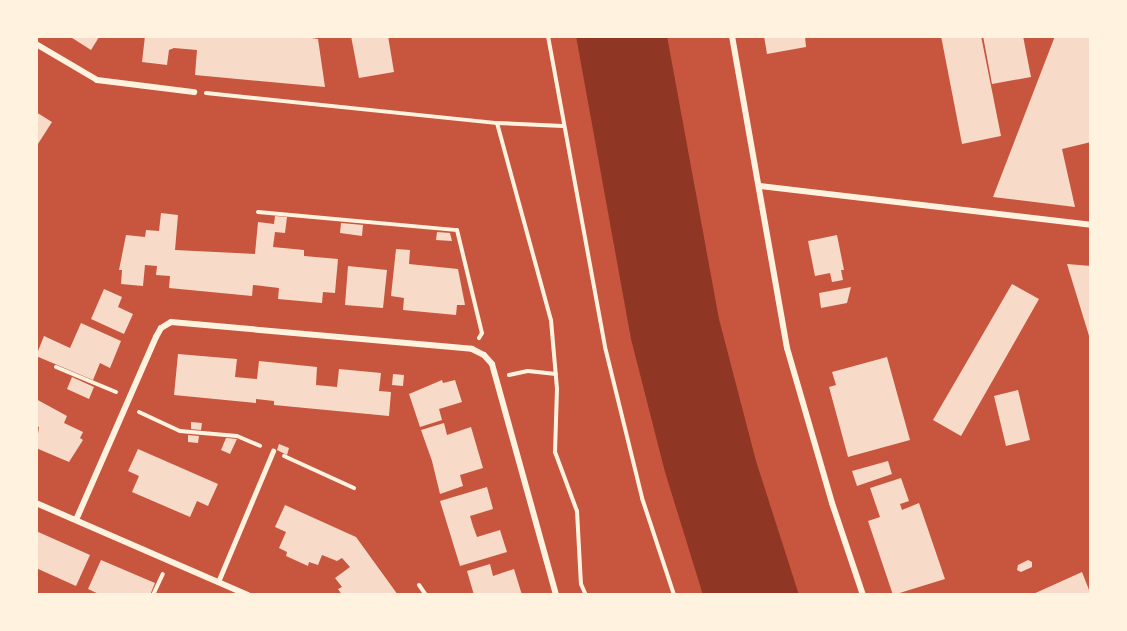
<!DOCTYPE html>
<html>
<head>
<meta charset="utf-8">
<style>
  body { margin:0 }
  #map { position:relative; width:1127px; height:631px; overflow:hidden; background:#c8553d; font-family:Raleway,sans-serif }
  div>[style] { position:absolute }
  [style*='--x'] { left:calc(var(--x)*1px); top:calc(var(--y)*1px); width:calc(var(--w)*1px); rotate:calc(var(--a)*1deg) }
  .water>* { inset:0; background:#8f3625 }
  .building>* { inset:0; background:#f7dbc8 }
  .path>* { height:4px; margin:-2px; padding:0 2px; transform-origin:2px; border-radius:2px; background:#fff3e0 }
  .service>* { height:4.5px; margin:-2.25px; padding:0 2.25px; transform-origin:2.25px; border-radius:2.25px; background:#fff3e0 }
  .minor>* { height:6px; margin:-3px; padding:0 3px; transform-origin:3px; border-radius:3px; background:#fff3e0 }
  span { translate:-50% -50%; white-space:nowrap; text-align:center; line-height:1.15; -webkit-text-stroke:6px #fff3e0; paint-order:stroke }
  .frame { position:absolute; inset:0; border:38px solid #fff3e0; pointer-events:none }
</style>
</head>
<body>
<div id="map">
  <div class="water">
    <i style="clip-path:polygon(576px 36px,667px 36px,719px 319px,756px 461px,799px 595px,703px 595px,665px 472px,631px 339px)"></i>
  </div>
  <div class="building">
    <i style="clip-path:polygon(69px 36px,97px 36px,99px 37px,91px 50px)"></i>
    <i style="clip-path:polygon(145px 36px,299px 36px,318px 39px,325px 87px,195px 75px,197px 50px,174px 48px,169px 50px,167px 65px,142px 62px)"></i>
    <i style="clip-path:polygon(351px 36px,388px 36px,394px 72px,359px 78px)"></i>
    <i style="clip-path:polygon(764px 36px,805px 36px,806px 47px,767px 54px)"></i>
    <i style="clip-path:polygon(941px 36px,981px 36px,1001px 136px,962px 144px)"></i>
    <i style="clip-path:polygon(983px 36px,1023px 36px,1031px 77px,992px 84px)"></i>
    <i style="clip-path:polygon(1055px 36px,1091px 36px,1091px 142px,1062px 149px,1075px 207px,993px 197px)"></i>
    <i style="clip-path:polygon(36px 112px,52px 122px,36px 147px)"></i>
    <i style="clip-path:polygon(161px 213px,178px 215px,175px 250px,236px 253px,255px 254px,258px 222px,274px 224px,275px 216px,287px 217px,285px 233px,275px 232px,273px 247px,304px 250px,304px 256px,338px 259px,335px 293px,323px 292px,322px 303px,278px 299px,279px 288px,253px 285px,252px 296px,169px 288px,170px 276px,156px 275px,157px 266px,145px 265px,143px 286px,121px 284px,122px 270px,119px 270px,126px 235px,145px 237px,146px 230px,159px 231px)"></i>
    <i style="clip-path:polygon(341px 223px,363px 225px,362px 236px,340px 233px)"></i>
    <i style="clip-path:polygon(437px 232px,450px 233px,452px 241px,436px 240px)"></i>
    <i style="clip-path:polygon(837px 235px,844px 270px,841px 270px,843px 280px,832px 282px,830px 273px,815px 276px,808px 241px)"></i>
    <i style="clip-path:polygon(396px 249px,410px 250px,409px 264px,458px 269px,465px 305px,457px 305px,456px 315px,403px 310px,404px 298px,391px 296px)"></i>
    <i style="clip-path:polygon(1067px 264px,1091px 266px,1091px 338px,1090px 339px)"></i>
    <i style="clip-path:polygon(348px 266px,387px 270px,383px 308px,345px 305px)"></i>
    <i style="clip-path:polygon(1012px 284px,1039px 299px,961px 436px,933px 420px)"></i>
    <i style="clip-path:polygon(851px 287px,847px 303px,821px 308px,819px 293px)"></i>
    <i style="clip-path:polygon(104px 289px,122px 297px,118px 307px,133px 314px,124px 334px,91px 319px)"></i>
    <i style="clip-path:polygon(81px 323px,121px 341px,110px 368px,100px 363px,93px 380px,36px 356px,44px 336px,70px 348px)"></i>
    <i style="clip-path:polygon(178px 354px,237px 359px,235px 377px,257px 379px,259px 361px,317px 367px,316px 385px,337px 387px,339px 369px,381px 373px,379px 391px,391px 392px,389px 416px,274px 405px,274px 401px,256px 399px,256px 403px,174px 395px)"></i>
    <i style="clip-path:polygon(887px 357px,910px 440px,848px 457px,829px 387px,836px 385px,832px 372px)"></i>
    <i style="clip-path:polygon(393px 374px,404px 375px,403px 386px,392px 385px)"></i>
    <i style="clip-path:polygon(72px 377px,94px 387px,89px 399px,67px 389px)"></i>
    <i style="clip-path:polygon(442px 380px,443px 383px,455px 380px,462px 402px,439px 409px,442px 420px,420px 427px,409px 394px)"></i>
    <i style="clip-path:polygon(1018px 390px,1030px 440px,1006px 446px,994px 396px)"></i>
    <i style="clip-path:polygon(36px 399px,67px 416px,64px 423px,83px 432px,80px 438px,83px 440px,69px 462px,36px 448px,39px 427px,36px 426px)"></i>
    <i style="clip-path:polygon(191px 422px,202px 423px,201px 430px,191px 429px)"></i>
    <i style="clip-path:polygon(444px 423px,447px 435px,471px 427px,483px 468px,460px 475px,463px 486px,440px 494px,432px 461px,421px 430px)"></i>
    <i style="clip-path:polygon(188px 435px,199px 436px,198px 443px,188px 442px)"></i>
    <i style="clip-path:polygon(226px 438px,237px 439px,230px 454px,221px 450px)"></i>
    <i style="clip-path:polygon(279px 444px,289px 448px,287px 455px,277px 450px)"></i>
    <i style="clip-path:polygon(138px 449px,218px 484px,208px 506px,197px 501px,190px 517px,132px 492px,139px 476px,128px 471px)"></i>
    <i style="clip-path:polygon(888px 461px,892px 474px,857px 486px,852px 471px)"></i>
    <i style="clip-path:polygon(901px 478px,909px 501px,900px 504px,902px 510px,919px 503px,945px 579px,893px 595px,868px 521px,880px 517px,870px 488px)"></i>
    <i style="clip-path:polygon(487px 487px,493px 509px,470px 516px,473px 526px,477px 537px,500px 530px,507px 552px,460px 566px,440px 501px)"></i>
    <i style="clip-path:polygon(285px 505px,356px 537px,398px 595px,342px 595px,338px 589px,342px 587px,335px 578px,350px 567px,342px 558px,337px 561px,322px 555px,318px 565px,309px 562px,308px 566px,286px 556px,287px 552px,279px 548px,286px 532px,275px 527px)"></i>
    <i style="clip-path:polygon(36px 531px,90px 555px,76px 586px,36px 568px)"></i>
    <i style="clip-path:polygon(101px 560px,155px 583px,150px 595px,101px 595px,88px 589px)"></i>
    <i style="clip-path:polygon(1028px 560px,1032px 562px,1032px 567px,1021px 572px,1017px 570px,1018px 565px)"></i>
    <i style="clip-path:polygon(490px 564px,493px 576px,514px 569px,522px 595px,474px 595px,467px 571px)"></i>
    <i style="clip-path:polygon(1082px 572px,1091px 595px,1031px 595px)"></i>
  </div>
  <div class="path">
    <i style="--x:548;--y:36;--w:320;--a:79.6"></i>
    <i style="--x:606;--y:351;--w:151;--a:76.2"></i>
    <i style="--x:642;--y:498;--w:102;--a:71.7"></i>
    <i style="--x:206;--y:93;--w:293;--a:5.9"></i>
    <i style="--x:497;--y:123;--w:66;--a:2.6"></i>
    <i style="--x:497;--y:123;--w:204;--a:74.7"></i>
    <i style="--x:551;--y:320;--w:69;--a:85"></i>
    <i style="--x:557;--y:389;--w:63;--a:91.8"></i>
    <i style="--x:555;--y:452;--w:63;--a:69.6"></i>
    <i style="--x:577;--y:511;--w:73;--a:86.9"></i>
    <i style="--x:581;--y:584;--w:12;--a:66"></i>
    <i style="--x:258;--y:212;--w:200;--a:5.2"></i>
    <i style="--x:457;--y:230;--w:106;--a:76.4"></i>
    <i style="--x:482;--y:333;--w:6;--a:121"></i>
    <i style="--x:56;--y:367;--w:65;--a:22.6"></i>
    <i style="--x:509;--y:375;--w:19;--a:-12"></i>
    <i style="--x:528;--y:371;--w:28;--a:6"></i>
    <i style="--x:139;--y:412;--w:45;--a:24.9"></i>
    <i style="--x:180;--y:431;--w:57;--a:5"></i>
    <i style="--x:237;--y:436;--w:25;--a:23"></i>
    <i style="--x:284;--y:456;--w:77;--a:24.6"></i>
    <i style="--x:419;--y:585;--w:12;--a:55"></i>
    <i style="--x:153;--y:595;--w:23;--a:-65"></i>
  </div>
  <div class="service">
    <i style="--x:218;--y:582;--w:142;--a:-67.2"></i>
  </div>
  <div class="minor">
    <i style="--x:732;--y:36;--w:317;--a:80"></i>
    <i style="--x:787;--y:348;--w:161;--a:73.8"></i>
    <i style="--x:832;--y:503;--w:97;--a:71.4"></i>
    <i style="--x:36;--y:44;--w:71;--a:30.5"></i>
    <i style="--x:97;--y:80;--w:98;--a:7.1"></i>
    <i style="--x:760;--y:186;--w:333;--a:6.7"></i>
    <i style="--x:36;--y:503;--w:231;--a:23.5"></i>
    <i style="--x:76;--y:520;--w:200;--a:-66.4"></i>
    <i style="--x:156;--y:337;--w:10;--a:-61"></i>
    <i style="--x:161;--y:328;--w:12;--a:-31"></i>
    <i style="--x:171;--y:322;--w:302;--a:5.1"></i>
    <i style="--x:472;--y:349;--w:13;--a:27"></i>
    <i style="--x:484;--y:355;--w:12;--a:48"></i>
    <i style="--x:492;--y:364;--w:240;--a:74.5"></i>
  </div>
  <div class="frame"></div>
</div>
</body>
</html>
